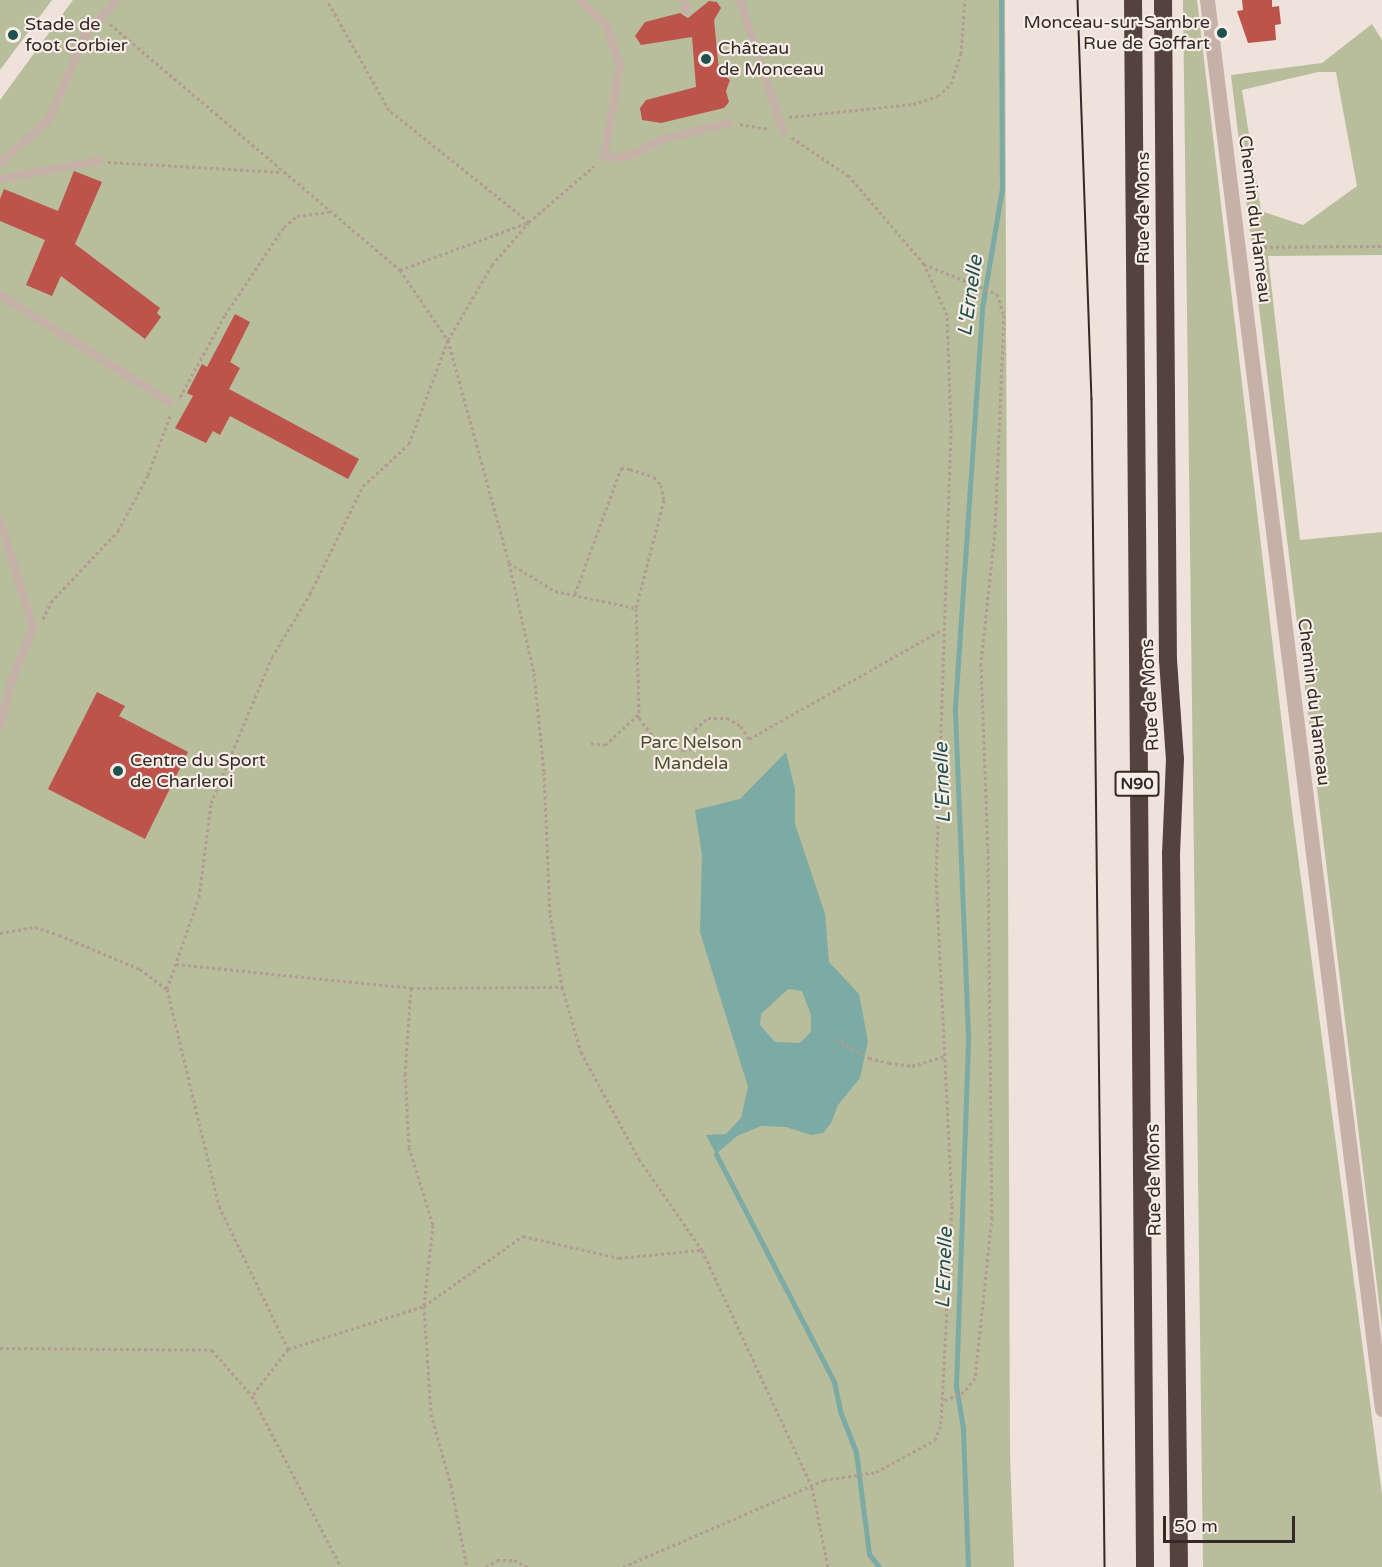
<!DOCTYPE html>
<html>
<head>
<meta charset="utf-8">
<style>
  body { margin:0 }
  #map { position:relative; width:1382px; height:1567px; overflow:hidden; background:#efe2db; font-family:"Varela Round",sans-serif }
  div>[style] { position:absolute }
  [style*='--x'] { left:calc(var(--x)*1px); top:calc(var(--y)*1px); width:calc(var(--w)*1px); rotate:calc(var(--a)*1deg) }
  .green>* { inset:0; background:#b8bd9c }
  .water>* { inset:0; background:#7caaa4 }
  .stream>* { height:5px; margin:-2.5px; padding:0 2.5px; transform-origin:2.5px; border-radius:2.5px; background:#7caaa4 }
  .building>* { inset:0; background:#bc544c }
  .path>* { height:3px; margin-top:-1.5px; transform-origin:0; background:repeating-linear-gradient(90deg,#b29b92 0 3px,transparent 0 6px) }
  .lane>* { height:8px; margin:-4px; padding:0 4px; transform-origin:4px; border-radius:4px; background:#c6b1a8 }
  .street>* { height:15px; margin:-7.5px; padding:0 7.5px; transform-origin:7.5px; border-radius:7.5px; background:#c6b1a8 }
  .highway>* { height:18px; margin:-9px; padding:0 9px; transform-origin:9px; border-radius:9px; background:#54423f }
  .tram>* { height:1.5px; margin:-0.75px; padding:0 0.75px; transform-origin:0.75px; border-radius:0.75px; background:#342927 }
  .dots>* { width:16px; height:16px; translate:-50% -50%; box-sizing:border-box; border:3px solid #f8ede7; border-radius:50% }
  span { translate:-50% -50%; white-space:nowrap; text-align:center; line-height:1.15; -webkit-text-stroke:4.5px #f8ede7; paint-order:stroke }
  .shield-label span { padding:2px 4px; background:#f8ede7; border:2px solid; border-radius:4px; -webkit-text-stroke-width:0 }
  .shield-label { font-size:16px; color:#342927; font-weight:700 }
  .poi-label { font-size:18px; color:#342927 }
  .right { translate:-100% -50%; text-align:right }
  .left { translate:0 -50%; text-align:left }
  .street-label { font-size:18px; color:#342927 }
  .park-label { font-size:18px; color:#49502d }
  .water-label { font-size:20px; color:#20524d; font-style:italic }
  .scale { position:absolute; left:1163px; top:1516px; width:132px; height:27px; box-sizing:border-box; border:3px solid #342927; border-top:0; padding-left:8px; font-size:18px; line-height:21px; white-space:nowrap; color:#342927; -webkit-text-stroke:4px #f8ede7; paint-order:stroke }
</style>
</head>
<body>
<div id="map">
  <div class="green">
    <i style="clip-path:polygon(0 0,52px 0,0 70px)"></i>
    <i style="clip-path:polygon(73px 0,1005px 0,1010px 1454px,1014px 1567px,0 1567px,0 100px)"></i>
    <i style="clip-path:polygon(1183px 0,1197px 0,1293px 818px,1382px 1494px,1382px 1567px,1203px 1567px)"></i>
    <i style="clip-path:polygon(evenodd,1372px 24px,1382px 40px,1382px 255px,1268px 256px,1300px 540px,1382px 532px,1382px 1327px,1231px 75px,1322px 63px,1372px 24px,1318px 72px,1336px 72px,1357px 186px,1303px 225px,1261px 211px,1242px 90px,1318px 72px)"></i>
  </div>
  <div class="water">
    <i style="clip-path:polygon(evenodd,786px 752px,795px 789px,795px 824px,825px 914px,829px 962px,859px 994px,868px 1041px,860px 1078px,838px 1105px,831px 1123px,823px 1133px,811px 1135px,786px 1127px,761px 1126px,737px 1136px,716px 1154px,706px 1135px,726px 1134px,741px 1118px,748px 1087px,700px 932px,702px 855px,695px 810px,740px 799px,786px 752px,788px 989px,802px 991px,811px 1015px,811px 1032px,800px 1043px,775px 1042px,760px 1025px,761px 1014px,788px 989px)"></i>
  </div>
  <div class="stream">
    <i style="--x:716;--y:1154;--w:257;--a:62.6"></i>
    <i style="--x:834;--y:1382;--w:30;--a:78"></i>
    <i style="--x:840;--y:1411;--w:44;--a:68.7"></i>
    <i style="--x:856;--y:1452;--w:103;--a:82.7"></i>
    <i style="--x:869;--y:1554;--w:16;--a:52"></i>
    <i style="--x:968;--y:1567;--w:139;--a:-92.1"></i>
    <i style="--x:963;--y:1428;--w:43;--a:-99.5"></i>
    <i style="--x:956;--y:1386;--w:350;--a:-88"></i>
    <i style="--x:968;--y:1036;--w:329;--a:-92.3"></i>
    <i style="--x:955;--y:707;--w:400;--a:-86.1"></i>
    <i style="--x:982;--y:308;--w:121;--a:-80.5"></i>
    <i style="--x:1002;--y:189;--w:189;--a:-90.3"></i>
  </div>
  <div class="building">
    <i style="clip-path:polygon(1242px 0,1272px 0,1272px 7px,1279px 6px,1281px 24px,1275px 25px,1276px 40px,1248px 43px,1237px 11px,1243px 10px)"></i>
    <i style="clip-path:polygon(709px 1px,717px 2px,721px 8px,714px 20px,719px 71px,730px 80px,726px 91px,729px 102px,724px 108px,661px 123px,642px 120px,640px 108px,646px 100px,696px 87px,692px 37px,641px 45px,635px 36px,645px 22px,680px 13px,688px 18px)"></i>
    <i style="clip-path:polygon(74px 171px,102px 182px,75px 244px,160px 308px,157px 313px,161px 317px,145px 339px,61px 276px,52px 296px,26px 285px,45px 240px,0 221px,0 199px,4px 189px,58px 211px)"></i>
    <i style="clip-path:polygon(235px 314px,250px 322px,230px 362px,240px 368px,229px 389px,359px 459px,348px 479px,230px 416px,220px 435px,213px 431px,206px 443px,175px 428px,193px 396px,187px 393px,202px 364px,207px 367px)"></i>
    <i style="clip-path:polygon(97px 692px,125px 706px,119px 716px,188px 752px,145px 839px,48px 789px)"></i>
  </div>
  <div class="path">
    <i style="--x:110;--y:24;--w:380;--a:40.3"></i>
    <i style="--x:400;--y:270;--w:85;--a:55.6"></i>
    <i style="--x:448;--y:340;--w:231;--a:74.7"></i>
    <i style="--x:509;--y:563;--w:113;--a:77.2"></i>
    <i style="--x:534;--y:673;--w:100;--a:84.2"></i>
    <i style="--x:544;--y:772;--w:142;--a:87.6"></i>
    <i style="--x:550;--y:914;--w:74;--a:80.7"></i>
    <i style="--x:562;--y:987;--w:68;--a:73.7"></i>
    <i style="--x:581;--y:1052;--w:122;--a:61.5"></i>
    <i style="--x:639;--y:1159;--w:111;--a:55.3"></i>
    <i style="--x:702;--y:1250;--w:261;--a:65.1"></i>
    <i style="--x:812;--y:1487;--w:82;--a:78.7"></i>
    <i style="--x:789;--y:117;--w:125;--a:-6"></i>
    <i style="--x:913;--y:104;--w:26;--a:-18"></i>
    <i style="--x:938;--y:96;--w:18;--a:-43"></i>
    <i style="--x:951;--y:84;--w:32;--a:-72"></i>
    <i style="--x:961;--y:54;--w:54;--a:-85.8"></i>
    <i style="--x:740;--y:124;--w:29;--a:10"></i>
    <i style="--x:108;--y:162;--w:174;--a:3.3"></i>
    <i style="--x:1252;--y:247;--w:130;--a:-0.4"></i>
    <i style="--x:924;--y:264;--w:79;--a:22.3"></i>
    <i style="--x:997;--y:294;--w:22;--a:72"></i>
    <i style="--x:1004;--y:315;--w:216;--a:92.4"></i>
    <i style="--x:995;--y:531;--w:133;--a:96.1"></i>
    <i style="--x:981;--y:663;--w:187;--a:87.9"></i>
    <i style="--x:988;--y:850;--w:367;--a:89.4"></i>
    <i style="--x:992;--y:1217;--w:162;--a:96"></i>
    <i style="--x:975;--y:1378;--w:18;--a:128"></i>
    <i style="--x:964;--y:1392;--w:23;--a:157"></i>
    <i style="--x:400;--y:270;--w:138;--a:-20.4"></i>
    <i style="--x:529;--y:222;--w:86;--a:-40.7"></i>
    <i style="--x:180;--y:397;--w:94;--a:-61.2"></i>
    <i style="--x:225;--y:315;--w:106;--a:-56.2"></i>
    <i style="--x:284;--y:227;--w:17;--a:-40"></i>
    <i style="--x:297;--y:216;--w:32;--a:-7"></i>
    <i style="--x:509;--y:563;--w:54;--a:31.3"></i>
    <i style="--x:555;--y:591;--w:83;--a:11.9"></i>
    <i style="--x:636;--y:608;--w:110;--a:88.4"></i>
    <i style="--x:639;--y:718;--w:24;--a:52"></i>
    <i style="--x:654;--y:737;--w:32;--a:24"></i>
    <i style="--x:683;--y:750;--w:9;--a:-6"></i>
    <i style="--x:692;--y:749;--w:20;--a:-81"></i>
    <i style="--x:695;--y:729;--w:17;--a:-40"></i>
    <i style="--x:708;--y:718;--w:19;--a:0"></i>
    <i style="--x:727;--y:718;--w:16;--a:30"></i>
    <i style="--x:741;--y:726;--w:15;--a:58"></i>
    <i style="--x:749;--y:739;--w:222;--a:-29.5"></i>
    <i style="--x:575;--y:594;--w:134;--a:-69.9"></i>
    <i style="--x:621;--y:468;--w:9;--a:6"></i>
    <i style="--x:630;--y:469;--w:25;--a:18"></i>
    <i style="--x:654;--y:477;--w:11;--a:49"></i>
    <i style="--x:661;--y:485;--w:15;--a:79"></i>
    <i style="--x:664;--y:500;--w:112;--a:104.5"></i>
    <i style="--x:43;--y:619;--w:19;--a:-65"></i>
    <i style="--x:51;--y:602;--w:98;--a:-46.7"></i>
    <i style="--x:118;--y:531;--w:64;--a:-61.8"></i>
    <i style="--x:148;--y:475;--w:66;--a:-69.6"></i>
    <i style="--x:591;--y:743;--w:14;--a:8"></i>
    <i style="--x:605;--y:745;--w:46;--a:-42.4"></i>
    <i style="--x:0;--y:933;--w:36;--a:-10"></i>
    <i style="--x:35;--y:927;--w:25;--a:18"></i>
    <i style="--x:59;--y:935;--w:88;--a:22.8"></i>
    <i style="--x:140;--y:969;--w:34;--a:37"></i>
    <i style="--x:167;--y:989;--w:97;--a:-70.8"></i>
    <i style="--x:199;--y:897;--w:95;--a:-82.7"></i>
    <i style="--x:211;--y:803;--w:158;--a:-67.3"></i>
    <i style="--x:272;--y:657;--w:74;--a:-58.9"></i>
    <i style="--x:310;--y:594;--w:120;--a:-63.9"></i>
    <i style="--x:363;--y:486;--w:62;--a:-42.4"></i>
    <i style="--x:409;--y:444;--w:111;--a:-69.4"></i>
    <i style="--x:448;--y:340;--w:87;--a:-59.6"></i>
    <i style="--x:492;--y:265;--w:57;--a:-49.3"></i>
    <i style="--x:529;--y:222;--w:179;--a:-141.3"></i>
    <i style="--x:389;--y:110;--w:126;--a:-119.4"></i>
    <i style="--x:176;--y:964;--w:236;--a:5.8"></i>
    <i style="--x:411;--y:988;--w:151;--a:-0.4"></i>
    <i style="--x:411;--y:988;--w:85;--a:94"></i>
    <i style="--x:405;--y:1073;--w:74;--a:86.9"></i>
    <i style="--x:409;--y:1147;--w:82;--a:72.9"></i>
    <i style="--x:433;--y:1225;--w:81;--a:96.3"></i>
    <i style="--x:424;--y:1306;--w:108;--a:86.3"></i>
    <i style="--x:431;--y:1414;--w:74;--a:74.3"></i>
    <i style="--x:451;--y:1485;--w:84;--a:79"></i>
    <i style="--x:167;--y:989;--w:223;--a:76.5"></i>
    <i style="--x:219;--y:1206;--w:159;--a:64.2"></i>
    <i style="--x:288;--y:1349;--w:59;--a:127.5"></i>
    <i style="--x:252;--y:1396;--w:193;--a:62.5"></i>
    <i style="--x:836;--y:1039;--w:38;--a:30"></i>
    <i style="--x:869;--y:1058;--w:21;--a:14"></i>
    <i style="--x:889;--y:1063;--w:23;--a:7"></i>
    <i style="--x:912;--y:1066;--w:34;--a:-17"></i>
    <i style="--x:0;--y:1348;--w:212;--a:0.5"></i>
    <i style="--x:212;--y:1350;--w:61;--a:49"></i>
    <i style="--x:288;--y:1349;--w:143;--a:-17.5"></i>
    <i style="--x:424;--y:1306;--w:121;--a:-35.3"></i>
    <i style="--x:523;--y:1236;--w:98;--a:12.9"></i>
    <i style="--x:619;--y:1258;--w:82;--a:-5.6"></i>
    <i style="--x:486;--y:1567;--w:13;--a:-32"></i>
    <i style="--x:497;--y:1560;--w:17;--a:0"></i>
    <i style="--x:514;--y:1560;--w:15;--a:28"></i>
    <i style="--x:623;--y:1567;--w:219;--a:-23.4"></i>
    <i style="--x:824;--y:1480;--w:53;--a:-8.7"></i>
    <i style="--x:876;--y:1472;--w:67;--a:-28.5"></i>
    <i style="--x:935;--y:1440;--w:17;--a:-69"></i>
    <i style="--x:941;--y:1424;--w:219;--a:-87.1"></i>
    <i style="--x:952;--y:1205;--w:323;--a:-92.8"></i>
    <i style="--x:936;--y:882;--w:454;--a:-88.1"></i>
    <i style="--x:951;--y:428;--w:113;--a:-92"></i>
    <i style="--x:947;--y:315;--w:56;--a:-114.3"></i>
    <i style="--x:924;--y:264;--w:116;--a:-130.4"></i>
    <i style="--x:849;--y:176;--w:70;--a:-146.1"></i>
  </div>
  <div class="lane">
    <i style="--x:580;--y:0;--w:36;--a:44"></i>
    <i style="--x:606;--y:25;--w:42;--a:70.7"></i>
    <i style="--x:620;--y:65;--w:94;--a:99.8"></i>
    <i style="--x:604;--y:158;--w:24;--a:-5"></i>
    <i style="--x:628;--y:156;--w:40;--a:-25"></i>
    <i style="--x:664;--y:139;--w:67;--a:-13.8"></i>
    <i style="--x:684;--y:0;--w:12;--a:81"></i>
    <i style="--x:740;--y:0;--w:138;--a:71.8"></i>
    <i style="--x:0;--y:163;--w:65;--a:-41.3"></i>
    <i style="--x:49;--y:120;--w:94;--a:-66.7"></i>
    <i style="--x:86;--y:34;--w:46;--a:-47.6"></i>
    <i style="--x:0;--y:179;--w:100;--a:-10.4"></i>
    <i style="--x:0;--y:295;--w:200;--a:32.3"></i>
    <i style="--x:0;--y:520;--w:113;--a:73"></i>
    <i style="--x:33;--y:628;--w:58;--a:112.2"></i>
    <i style="--x:11;--y:682;--w:45;--a:104"></i>
  </div>
  <div class="street">
    <i style="--x:1207;--y:0;--w:1420;--a:82.92"></i>
  </div>
  <div class="highway">
    <i style="--x:1133;--y:0;--w:1567;--a:89.56"></i>
    <i style="--x:1163;--y:0;--w:660;--a:89.57"></i>
    <i style="--x:1168;--y:660;--w:99;--a:86"></i>
    <i style="--x:1175;--y:759;--w:94;--a:92.4"></i>
    <i style="--x:1171;--y:853;--w:714;--a:89.36"></i>
  </div>
  <div class="tram">
    <i style="--x:1078;--y:0;--w:399;--a:88"></i>
    <i style="--x:1092;--y:399;--w:1168;--a:89.36"></i>
  </div>
  <div class="dots">
    <i style="left:1222px;top:33px;background:#20524d"></i>
    <i style="left:13px;top:35px;background:#20524d"></i>
    <i style="left:706px;top:59px;background:#20524d"></i>
    <i style="left:118px;top:771px;background:#20524d"></i>
  </div>
  <div class="shield-label">
    <span style="left:1137px;top:784px">N90</span>
  </div>
  <div class="poi-label">
    <span class="right" style="left:1210px;top:33px">Monceau-sur-Sambre<br>Rue de Goffart</span>
    <span class="left" style="left:25px;top:35px">Stade de<br>foot Corbier</span>
    <span class="left" style="left:718px;top:59px">Château<br>de Monceau</span>
    <span class="left" style="left:130px;top:771px">Centre du Sport<br>de Charleroi</span>
  </div>
  <div class="street-label">
    <span style="left:1143px;top:208px;rotate:-90deg">Rue de Mons</span>
    <span style="left:1255px;top:219px;rotate:83deg">Chemin du Hameau</span>
    <span style="left:1150px;top:695px;rotate:-93deg">Rue de Mons</span>
    <span style="left:1314px;top:702px;rotate:83deg">Chemin du Hameau</span>
    <span style="left:1154px;top:1180px;rotate:-91deg">Rue de Mons</span>
  </div>
  <div class="park-label">
    <span style="left:691px;top:753px">Parc Nelson<br>Mandela</span>
  </div>
  <div class="water-label">
    <span style="left:971px;top:296px;rotate:-82deg">L'Ernelle</span>
    <span style="left:943px;top:783px;rotate:-92deg">L'Ernelle</span>
    <span style="left:945px;top:1268px;rotate:-88deg">L'Ernelle</span>
  </div>
  <div class="scale">50 m</div>
</div>
</body>
</html>
